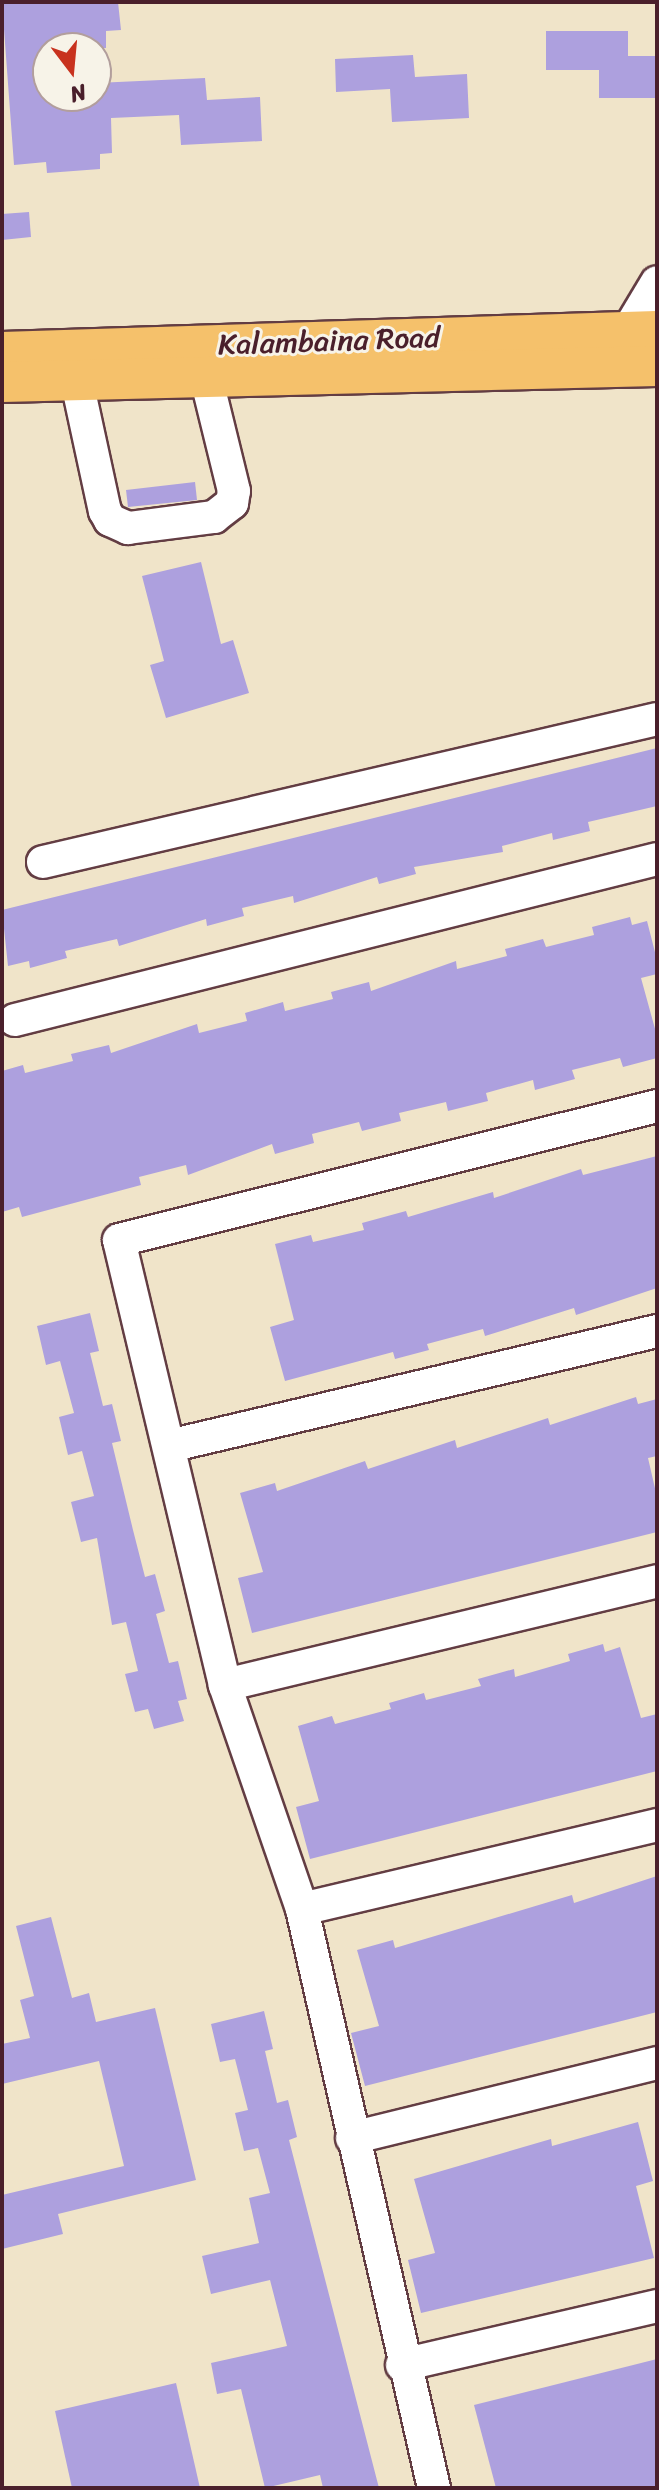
<!DOCTYPE html>
<html>
<head>
<meta charset="utf-8">
<style>
  body { margin:0 }
  #map { position:relative; width:659px; height:2490px; overflow:hidden; background:#f0e4c9; font-family:Sriracha,sans-serif }
  div>[style] { position:absolute }
  [style*='--x'] { left:calc(var(--x)*1px); top:calc(var(--y)*1px); width:calc(var(--w)*1px); rotate:calc(var(--a)*1deg) }
  .building>* { inset:0; background:#ada0de }
  .roads { filter:drop-shadow(2px 0 #633d43) drop-shadow(-2px 0 #633d43) drop-shadow(0 2px #633d43) drop-shadow(0 -2px #633d43) }
  .minor>* { height:32px; margin:-16px; padding:0 16px; transform-origin:16px; border-radius:16px; background:#fff }
  .major>* { height:40px; margin:-20px; padding:0 20px; transform-origin:20px; border-radius:20px; background:#f5c16b }
  span { translate:-50% -50%; white-space:nowrap; text-align:center; line-height:1.15; -webkit-text-stroke:6px #f7f3e8; paint-order:stroke }
  .street-label { font-size:30px; color:#4a1f2b }
  .frame { position:absolute; inset:0; border:4px solid #4a1f2b; pointer-events:none }
  .north { position:absolute; left:32px; top:32px; width:80px; height:80px; box-sizing:border-box; background:#f7f3e8; border:2px solid #b29e9c; border-radius:50%; rotate:164deg; font-size:22px; font-weight:700; line-height:32px; text-align:center; color:#4a1f2b }
  .north::after { content:''; display:block; margin:auto; width:28px; height:36px; background:#c8321e; clip-path:polygon(50% 0,100% 100%,50% 72%,0 100%) }
</style>
</head>
<body>
<div id="map">
  <div class="building">
    <i style="clip-path:polygon(2px 2px,118px 2px,121px 30px,106px 31px,106px 48px,48px 48px,48px 96px,96px 96px,96px 83px,205px 78px,207px 100px,260px 97px,262px 141px,181px 145px,179px 115px,111px 118px,112px 153px,100px 154px,100px 169px,47px 173px,46px 162px,14px 165px)"></i>
    <i style="clip-path:polygon(546px 31px,628px 31px,628px 56px,657px 56px,657px 98px,599px 98px,599px 70px,546px 70px)"></i>
    <i style="clip-path:polygon(413px 55px,415px 77px,467px 74px,469px 118px,392px 122px,390px 89px,336px 92px,335px 59px)"></i>
    <i style="clip-path:polygon(29px 212px,31px 237px,2px 240px,2px 214px)"></i>
    <i style="clip-path:polygon(195px 482px,197px 500px,128px 507px,126px 490px)"></i>
    <i style="clip-path:polygon(201px 562px,221px 644px,233px 640px,249px 693px,166px 718px,150px 665px,164px 661px,142px 576px)"></i>
    <i style="clip-path:polygon(657px 748px,657px 806px,588px 822px,590px 831px,553px 840px,552px 833px,502px 846px,503px 852px,414px 867px,416px 874px,379px 884px,377px 877px,294px 903px,293px 896px,242px 908px,244px 916px,207px 926px,206px 919px,119px 946px,117px 939px,65px 951px,67px 958px,30px 968px,29px 961px,8px 966px,2px 910px)"></i>
    <i style="clip-path:polygon(630px 917px,632px 925px,647px 921px,657px 960px,657px 974px,641px 978px,657px 1036px,657px 1058px,623px 1067px,620px 1058px,572px 1070px,575px 1079px,535px 1090px,533px 1080px,486px 1093px,488px 1101px,448px 1111px,446px 1102px,399px 1113px,401px 1121px,362px 1131px,359px 1122px,312px 1134px,314px 1143px,275px 1154px,272px 1144px,188px 1175px,186px 1165px,139px 1177px,141px 1185px,22px 1217px,19px 1207px,2px 1212px,2px 1071px,23px 1065px,25px 1073px,73px 1061px,71px 1054px,109px 1045px,111px 1053px,197px 1024px,199px 1033px,247px 1021px,245px 1013px,283px 1002px,285px 1011px,333px 999px,331px 992px,369px 982px,371px 991px,456px 961px,457px 969px,507px 956px,505px 949px,543px 939px,546px 947px,594px 935px,592px 927px)"></i>
    <i style="clip-path:polygon(657px 1156px,657px 1288px,576px 1315px,574px 1308px,485px 1336px,483px 1329px,427px 1344px,429px 1350px,395px 1359px,393px 1352px,285px 1381px,270px 1327px,294px 1320px,275px 1244px,311px 1235px,313px 1242px,364px 1230px,362px 1223px,406px 1211px,408px 1217px,493px 1192px,494px 1198px,581px 1169px,583px 1175px)"></i>
    <i style="clip-path:polygon(90px 1313px,99px 1351px,90px 1353px,103px 1406px,112px 1404px,121px 1441px,112px 1443px,133px 1530px,145px 1577px,155px 1574px,165px 1611px,156px 1614px,169px 1663px,178px 1661px,187px 1699px,178px 1701px,184px 1721px,154px 1729px,148px 1709px,135px 1712px,125px 1674px,138px 1671px,126px 1622px,112px 1625px,97px 1538px,81px 1542px,71px 1502px,94px 1496px,82px 1451px,68px 1455px,59px 1417px,74px 1413px,60px 1361px,46px 1365px,37px 1326px)"></i>
    <i style="clip-path:polygon(636px 1397px,638px 1404px,657px 1399px,657px 1456px,648px 1458px,657px 1497px,657px 1532px,252px 1633px,238px 1578px,263px 1572px,240px 1493px,275px 1483px,277px 1491px,365px 1461px,368px 1469px,455px 1440px,457px 1448px,548px 1418px,550px 1425px)"></i>
    <i style="clip-path:polygon(603px 1644px,605px 1652px,620px 1647px,641px 1718px,657px 1714px,657px 1771px,310px 1859px,296px 1807px,319px 1801px,298px 1726px,332px 1716px,335px 1724px,391px 1709px,389px 1703px,424px 1693px,426px 1700px,481px 1686px,478px 1679px,514px 1669px,515px 1677px,570px 1661px,568px 1654px)"></i>
    <i style="clip-path:polygon(657px 1876px,657px 2012px,365px 2086px,351px 2033px,379px 2026px,357px 1950px,393px 1940px,395px 1948px,572px 1895px,574px 1903px)"></i>
    <i style="clip-path:polygon(51px 1917px,72px 1998px,89px 1993px,96px 2022px,155px 2008px,196px 2180px,58px 2214px,63px 2234px,2px 2249px,2px 2195px,124px 2166px,99px 2061px,2px 2084px,2px 2044px,30px 2038px,20px 2000px,34px 1996px,16px 1926px)"></i>
    <i style="clip-path:polygon(264px 2011px,273px 2049px,265px 2051px,277px 2103px,288px 2100px,297px 2137px,289px 2140px,379px 2488px,323px 2488px,320px 2475px,265px 2488px,241px 2389px,217px 2394px,211px 2363px,287px 2346px,270px 2280px,211px 2294px,202px 2256px,259px 2243px,249px 2198px,270px 2193px,258px 2148px,244px 2151px,235px 2113px,248px 2110px,235px 2059px,220px 2062px,211px 2024px)"></i>
    <i style="clip-path:polygon(638px 2122px,653px 2181px,636px 2186px,654px 2258px,421px 2313px,408px 2260px,435px 2253px,414px 2179px,551px 2139px,552px 2146px)"></i>
    <i style="clip-path:polygon(657px 2359px,657px 2488px,496px 2488px,474px 2405px)"></i>
    <i style="clip-path:polygon(176px 2383px,200px 2488px,72px 2488px,55px 2411px)"></i>
  </div>
  <div class="roads">
    <div class="minor">
      <i style="--x:627;--y:332;--w:58;--a:-59"></i>
      <i style="--x:77;--y:382;--w:132;--a:77.8"></i>
      <i style="--x:105;--y:511;--w:10;--a:61"></i>
      <i style="--x:110;--y:520;--w:20;--a:24"></i>
      <i style="--x:128;--y:528;--w:87;--a:-7.3"></i>
      <i style="--x:214;--y:517;--w:23;--a:-38"></i>
      <i style="--x:232;--y:503;--w:12;--a:-81"></i>
      <i style="--x:234;--y:491;--w:117;--a:-103.8"></i>
      <i style="--x:43;--y:862;--w:630;--a:-13.11"></i>
      <i style="--x:15;--y:1020;--w:662;--a:-14.08"></i>
      <i style="--x:169;--y:1446;--w:501;--a:-13.26"></i>
      <i style="--x:225;--y:1685;--w:444;--a:-13.5"></i>
      <i style="--x:302;--y:1909;--w:365;--a:-13.3"></i>
      <i style="--x:352;--y:2138;--w:314;--a:-13.8"></i>
      <i style="--x:402;--y:2365;--w:262;--a:-13"></i>
      <i style="--x:434;--y:2488;--w:594;--a:-102.84"></i>
      <i style="--x:302;--y:1909;--w:237;--a:-109"></i>
      <i style="--x:225;--y:1685;--w:457;--a:-103.4"></i>
      <i style="--x:119;--y:1240;--w:554;--a:-13.99"></i>
    </div>
    <div class="major">
      <i style="--x:2;--y:352;--w:655;--a:-1.84"></i>
      <i style="--x:2;--y:382;--w:655;--a:-1.4"></i>
    </div>
  </div>
  <div class="street-label">
    <span style="left:329px;top:341px;rotate:-2deg">Kalambaina Road</span>
  </div>
  <div class="frame"></div>
  <div class="north">N</div>
</div>
</body>
</html>
